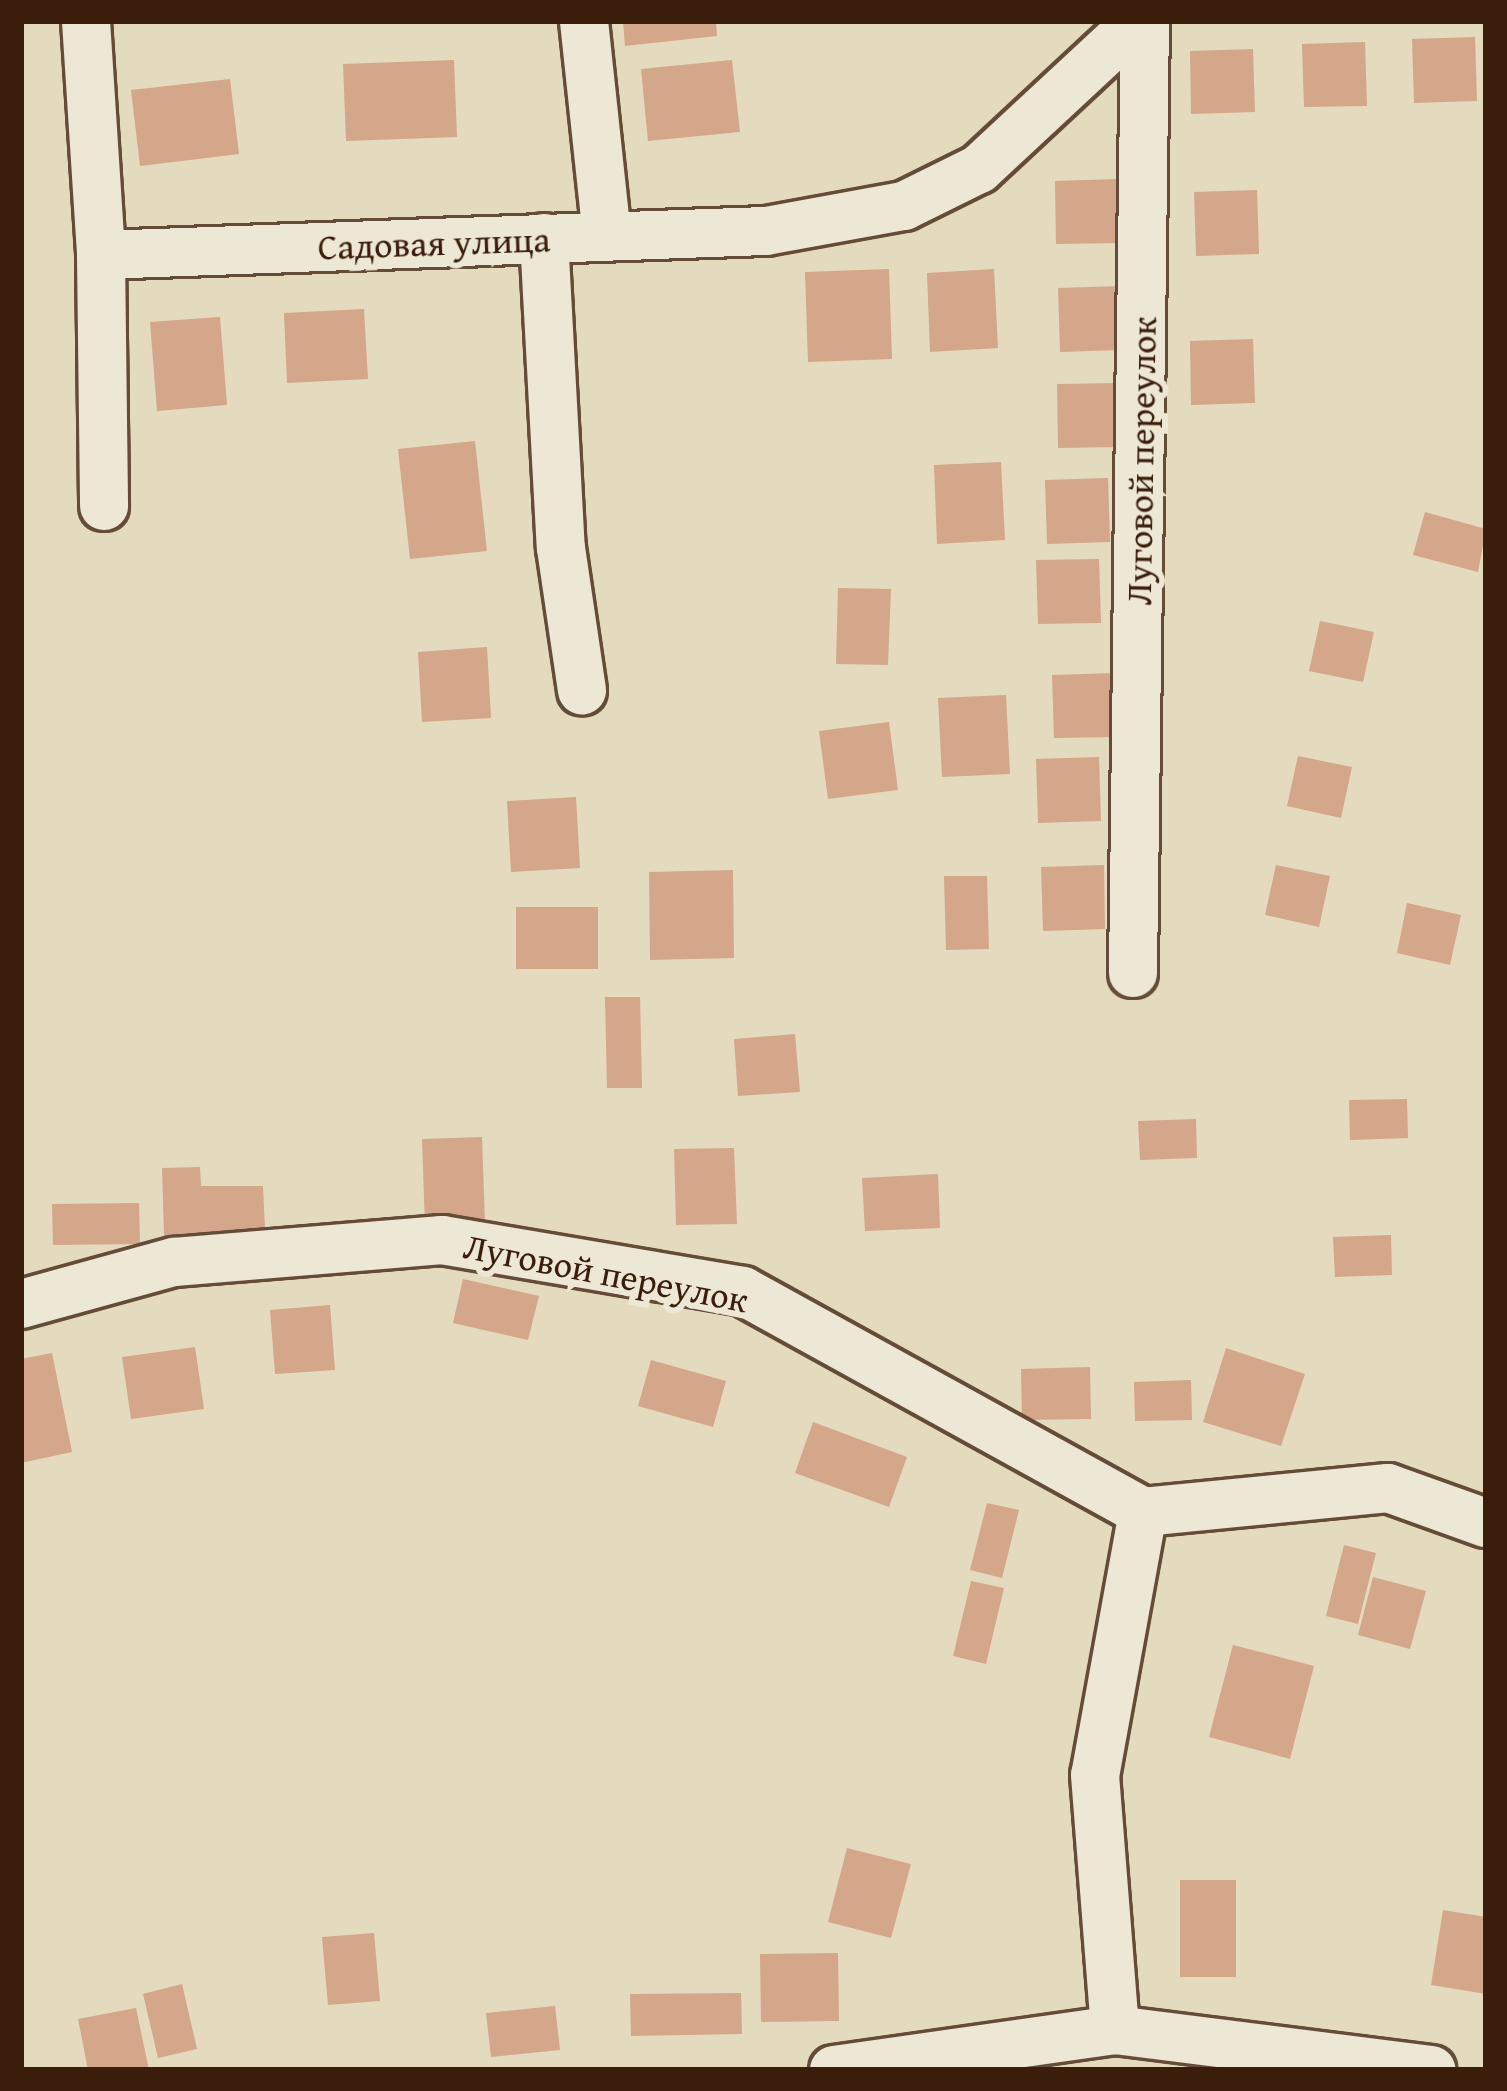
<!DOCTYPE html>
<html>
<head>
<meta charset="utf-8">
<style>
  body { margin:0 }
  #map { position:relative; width:1507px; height:2091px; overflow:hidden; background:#e4dabe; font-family:"Gentium Book Plus",serif }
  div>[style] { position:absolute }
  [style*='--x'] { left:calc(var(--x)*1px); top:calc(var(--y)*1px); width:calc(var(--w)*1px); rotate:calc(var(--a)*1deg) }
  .building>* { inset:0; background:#d4a68a }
  .roads { filter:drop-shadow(3px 0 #654c38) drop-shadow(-3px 0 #654c38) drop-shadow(0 3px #654c38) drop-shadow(0 -3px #654c38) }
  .minor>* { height:48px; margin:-24px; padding:0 24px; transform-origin:24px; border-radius:24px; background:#ede7d5 }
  span { translate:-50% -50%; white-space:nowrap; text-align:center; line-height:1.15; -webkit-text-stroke:12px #ede7d5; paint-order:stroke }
  .street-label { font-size:36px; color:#3b1d0c }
  .frame { position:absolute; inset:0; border:24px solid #3b1d0c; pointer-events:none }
</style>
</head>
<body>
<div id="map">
  <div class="building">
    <i style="clip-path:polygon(623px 21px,716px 21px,717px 36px,625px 46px)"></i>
    <i style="clip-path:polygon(1475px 37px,1477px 101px,1414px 103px,1412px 39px)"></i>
    <i style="clip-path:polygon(1365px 42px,1367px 106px,1304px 107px,1302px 44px)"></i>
    <i style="clip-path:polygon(1253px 49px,1255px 112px,1191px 114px,1190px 51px)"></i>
    <i style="clip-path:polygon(454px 60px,457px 137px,346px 141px,343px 64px)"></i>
    <i style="clip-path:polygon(732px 60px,740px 132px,648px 141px,641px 69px)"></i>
    <i style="clip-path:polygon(230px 79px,239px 154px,140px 166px,131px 90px)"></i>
    <i style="clip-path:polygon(1117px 179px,1119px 243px,1056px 244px,1055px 181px)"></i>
    <i style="clip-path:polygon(1257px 190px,1259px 254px,1196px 256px,1194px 192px)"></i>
    <i style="clip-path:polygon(889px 269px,892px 359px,808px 362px,805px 272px)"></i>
    <i style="clip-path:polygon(994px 269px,998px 348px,930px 352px,927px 273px)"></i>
    <i style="clip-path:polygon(1121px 286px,1123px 350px,1060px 352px,1058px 288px)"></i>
    <i style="clip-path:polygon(364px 309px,368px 379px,287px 383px,284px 313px)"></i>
    <i style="clip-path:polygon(220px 317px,227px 405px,157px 411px,150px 322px)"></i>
    <i style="clip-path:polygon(1253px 339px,1255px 403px,1191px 405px,1190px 341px)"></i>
    <i style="clip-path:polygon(1120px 383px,1122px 447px,1058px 448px,1057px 384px)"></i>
    <i style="clip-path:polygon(475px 441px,487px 551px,410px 559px,398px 449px)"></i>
    <i style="clip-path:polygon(1001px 462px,1005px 540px,937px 544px,934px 465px)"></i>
    <i style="clip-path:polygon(1108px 478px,1110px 542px,1047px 544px,1045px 480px)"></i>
    <i style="clip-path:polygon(1425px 512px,1486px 529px,1478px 572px,1413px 555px)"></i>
    <i style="clip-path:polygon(1099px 559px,1101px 623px,1038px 624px,1036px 560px)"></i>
    <i style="clip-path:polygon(838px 588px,891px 589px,888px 665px,836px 664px)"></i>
    <i style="clip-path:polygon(1320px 621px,1374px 632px,1363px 682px,1309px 671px)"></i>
    <i style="clip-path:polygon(487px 647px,491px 718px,422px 722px,418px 652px)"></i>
    <i style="clip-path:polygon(1115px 673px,1117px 737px,1054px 738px,1052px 675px)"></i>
    <i style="clip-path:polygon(1006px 695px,1010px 774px,942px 777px,938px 698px)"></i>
    <i style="clip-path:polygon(889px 722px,898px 790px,828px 799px,819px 731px)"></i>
    <i style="clip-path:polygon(1298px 756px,1352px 767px,1341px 818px,1287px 806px)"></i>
    <i style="clip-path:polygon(1099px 757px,1101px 821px,1038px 823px,1036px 759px)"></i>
    <i style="clip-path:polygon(576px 797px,580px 868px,511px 872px,507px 801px)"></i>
    <i style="clip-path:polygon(1104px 865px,1105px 929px,1043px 931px,1041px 867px)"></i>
    <i style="clip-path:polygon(1276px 865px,1330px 876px,1319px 927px,1265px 915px)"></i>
    <i style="clip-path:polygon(733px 870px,734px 958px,650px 960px,649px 872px)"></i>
    <i style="clip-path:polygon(944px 876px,987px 876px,989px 949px,946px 950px)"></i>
    <i style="clip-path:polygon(1407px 903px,1461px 915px,1450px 965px,1397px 953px)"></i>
    <i style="clip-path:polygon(516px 907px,598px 907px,598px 969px,516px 969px)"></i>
    <i style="clip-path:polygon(605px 997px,640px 997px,642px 1088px,607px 1088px)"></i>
    <i style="clip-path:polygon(795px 1034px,800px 1092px,738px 1096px,734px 1039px)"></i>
    <i style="clip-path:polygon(1407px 1099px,1408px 1138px,1350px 1140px,1349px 1100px)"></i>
    <i style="clip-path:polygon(1196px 1119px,1197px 1158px,1140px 1160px,1138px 1121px)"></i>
    <i style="clip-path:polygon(482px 1137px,485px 1224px,425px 1226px,422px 1139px)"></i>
    <i style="clip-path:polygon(734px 1148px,737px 1224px,676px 1225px,674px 1149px)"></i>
    <i style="clip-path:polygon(200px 1167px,201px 1186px,263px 1186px,265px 1229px,164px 1235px,162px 1168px)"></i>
    <i style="clip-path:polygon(938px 1174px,940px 1228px,865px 1231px,862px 1178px)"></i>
    <i style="clip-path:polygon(139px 1203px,140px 1244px,53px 1245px,52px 1204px)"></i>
    <i style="clip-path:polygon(1391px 1235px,1392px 1275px,1335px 1277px,1333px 1237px)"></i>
    <i style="clip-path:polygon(463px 1279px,539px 1296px,528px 1340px,453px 1323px)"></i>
    <i style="clip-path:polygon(330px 1305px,335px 1370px,275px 1374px,270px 1310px)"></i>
    <i style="clip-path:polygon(195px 1347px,204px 1409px,131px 1419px,122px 1357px)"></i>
    <i style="clip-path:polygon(1226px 1348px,1305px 1374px,1281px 1446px,1203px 1422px)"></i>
    <i style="clip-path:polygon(52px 1353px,72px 1452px,21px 1463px,21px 1359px)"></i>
    <i style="clip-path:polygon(651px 1360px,726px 1381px,713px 1427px,638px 1406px)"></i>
    <i style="clip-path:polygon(1090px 1367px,1091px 1419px,1022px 1420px,1021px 1369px)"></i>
    <i style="clip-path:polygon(1191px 1380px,1192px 1420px,1135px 1421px,1134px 1382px)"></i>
    <i style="clip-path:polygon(813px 1422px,907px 1457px,889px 1507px,795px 1473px)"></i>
    <i style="clip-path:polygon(987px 1503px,1019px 1510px,1002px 1578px,970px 1570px)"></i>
    <i style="clip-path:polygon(1344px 1545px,1376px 1553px,1358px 1624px,1326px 1616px)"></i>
    <i style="clip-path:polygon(1373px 1577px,1426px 1591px,1410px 1649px,1358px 1635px)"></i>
    <i style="clip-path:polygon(971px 1581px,1004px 1588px,986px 1664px,953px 1656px)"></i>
    <i style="clip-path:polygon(1233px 1645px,1314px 1666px,1290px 1759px,1209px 1737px)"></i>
    <i style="clip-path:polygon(847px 1848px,911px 1864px,891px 1938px,828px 1922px)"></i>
    <i style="clip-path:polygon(1180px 1880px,1236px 1880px,1236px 1977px,1180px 1977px)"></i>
    <i style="clip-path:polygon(1443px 1910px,1486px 1917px,1486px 1994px,1431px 1985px)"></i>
    <i style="clip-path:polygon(374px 1933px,380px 2001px,328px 2005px,322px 1937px)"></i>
    <i style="clip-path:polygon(838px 1953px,839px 2021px,761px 2022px,760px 1954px)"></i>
    <i style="clip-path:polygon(182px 1984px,197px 2049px,158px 2058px,143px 1994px)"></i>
    <i style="clip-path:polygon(741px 1993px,742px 2034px,631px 2036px,630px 1994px)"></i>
    <i style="clip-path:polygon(555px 2006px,560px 2050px,491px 2057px,486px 2013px)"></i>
    <i style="clip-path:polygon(136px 2008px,149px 2070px,88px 2070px,78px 2019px)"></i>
  </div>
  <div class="roads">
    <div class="minor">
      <i style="--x:86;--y:21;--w:234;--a:86.3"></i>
      <i style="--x:101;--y:255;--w:251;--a:89.3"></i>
      <i style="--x:584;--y:21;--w:216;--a:83.9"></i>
      <i style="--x:544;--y:238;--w:310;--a:86.9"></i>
      <i style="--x:561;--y:548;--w:144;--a:81.6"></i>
      <i style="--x:101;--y:255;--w:665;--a:-2.07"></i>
      <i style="--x:766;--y:231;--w:140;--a:-10.3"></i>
      <i style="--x:904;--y:206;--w:84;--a:-26.3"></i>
      <i style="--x:979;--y:169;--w:217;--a:-42.9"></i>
      <i style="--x:1133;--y:973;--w:952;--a:-89.28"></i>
      <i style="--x:21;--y:1304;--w:159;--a:-15.4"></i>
      <i style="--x:174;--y:1262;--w:269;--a:-4.7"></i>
      <i style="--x:442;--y:1240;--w:305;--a:9.6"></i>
      <i style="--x:743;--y:1291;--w:457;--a:28.9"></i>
      <i style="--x:1143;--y:1512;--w:267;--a:100.3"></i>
      <i style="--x:1095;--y:1775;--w:256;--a:85.5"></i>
      <i style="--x:1143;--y:1512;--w:246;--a:-5.6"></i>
      <i style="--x:1388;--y:1488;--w:104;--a:19.7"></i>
      <i style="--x:834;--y:2070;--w:284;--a:-8.1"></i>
      <i style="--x:1115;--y:2030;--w:319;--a:7.2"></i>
    </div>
  </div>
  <div class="street-label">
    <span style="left:434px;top:242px;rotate:-2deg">Садовая улица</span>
    <span style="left:1140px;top:461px;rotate:-89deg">Луговой переулок</span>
    <span style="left:606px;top:1272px;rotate:11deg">Луговой переулок</span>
  </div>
  <div class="frame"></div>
</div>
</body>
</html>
